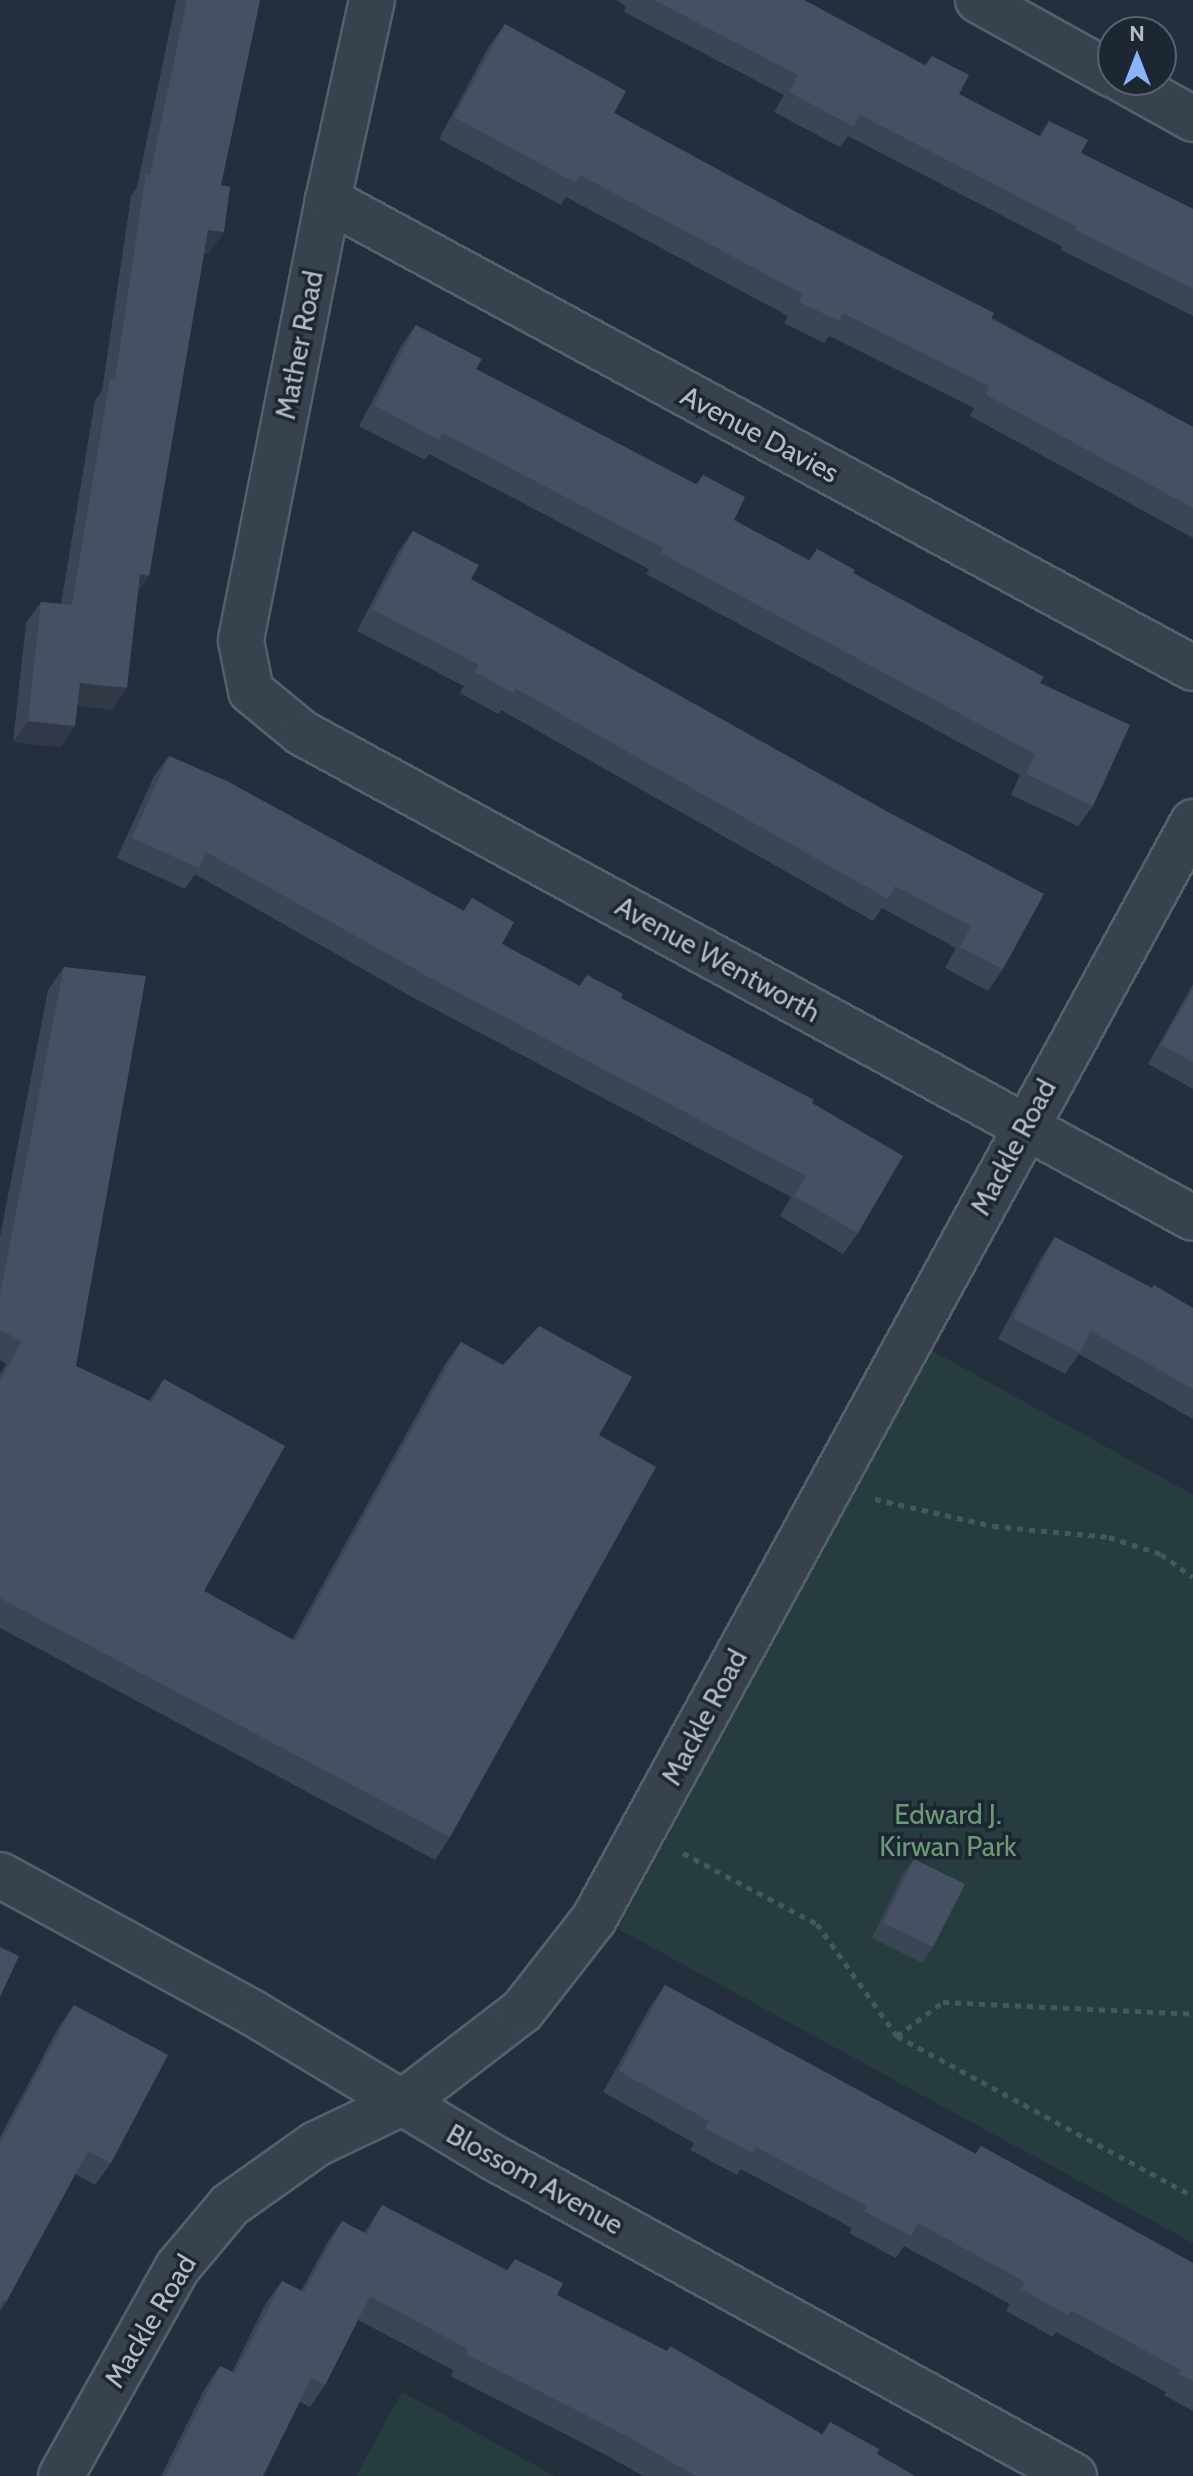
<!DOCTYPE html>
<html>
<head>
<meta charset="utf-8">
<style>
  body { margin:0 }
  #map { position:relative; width:1193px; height:2476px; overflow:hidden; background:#242f3e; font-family:Cabin,sans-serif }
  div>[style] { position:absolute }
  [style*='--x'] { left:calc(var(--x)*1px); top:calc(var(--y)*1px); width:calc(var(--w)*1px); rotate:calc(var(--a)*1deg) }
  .green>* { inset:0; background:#263c3f }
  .path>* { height:5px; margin-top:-2.5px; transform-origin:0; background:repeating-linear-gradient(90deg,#44595c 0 6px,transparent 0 12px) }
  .roads { filter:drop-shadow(2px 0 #565f6c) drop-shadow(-2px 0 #565f6c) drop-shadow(0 2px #565f6c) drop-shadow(0 -2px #565f6c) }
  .minor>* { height:44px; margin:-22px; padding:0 22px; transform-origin:22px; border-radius:22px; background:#38414e }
  .wall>* { inset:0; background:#3b4654 }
  .shaded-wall>* { inset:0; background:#303945 }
  .building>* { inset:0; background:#455162 }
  span { translate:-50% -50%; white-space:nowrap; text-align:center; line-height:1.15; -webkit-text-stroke:7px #1d2633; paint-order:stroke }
  .street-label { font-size:28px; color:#b4bcc9 }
  .park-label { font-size:28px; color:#6b9a76 }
  .north { position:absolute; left:1097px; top:16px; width:80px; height:80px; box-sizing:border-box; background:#1d2633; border:2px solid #59626f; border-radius:50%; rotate:0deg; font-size:22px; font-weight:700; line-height:32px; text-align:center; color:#b4bcc9 }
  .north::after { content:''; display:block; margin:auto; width:28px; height:36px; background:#8ab4f8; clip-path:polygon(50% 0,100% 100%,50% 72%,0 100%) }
</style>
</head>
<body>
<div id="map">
  <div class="green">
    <i style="clip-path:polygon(929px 1349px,1193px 1495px,1193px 2243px,618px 1929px)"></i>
    <i style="clip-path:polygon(402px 2392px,555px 2476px,356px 2476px)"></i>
  </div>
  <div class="path">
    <i style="--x:875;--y:1499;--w:121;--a:12.9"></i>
    <i style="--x:993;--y:1526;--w:117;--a:5.4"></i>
    <i style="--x:1109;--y:1537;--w:55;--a:18.1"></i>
    <i style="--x:1161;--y:1554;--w:39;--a:36"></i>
    <i style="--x:683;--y:1853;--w:152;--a:27.9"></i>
    <i style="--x:817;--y:1924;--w:138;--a:54.5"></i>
    <i style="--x:897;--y:2036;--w:336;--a:28.4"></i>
    <i style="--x:897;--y:2036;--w:57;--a:-36.5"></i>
    <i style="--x:943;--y:2002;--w:250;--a:2.7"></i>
  </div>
  <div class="roads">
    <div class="minor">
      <i style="--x:372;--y:0;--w:205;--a:102.4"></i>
      <i style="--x:328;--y:200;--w:449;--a:101.2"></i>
      <i style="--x:241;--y:641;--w:51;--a:78.7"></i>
      <i style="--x:251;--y:691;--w:66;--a:39.5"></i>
      <i style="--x:302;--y:733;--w:1014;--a:28.56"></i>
      <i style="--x:978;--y:0;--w:154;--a:29.1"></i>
      <i style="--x:1123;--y:80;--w:80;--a:29.1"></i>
      <i style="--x:328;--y:200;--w:983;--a:28.42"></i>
      <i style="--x:0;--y:1875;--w:288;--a:28.6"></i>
      <i style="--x:253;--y:2013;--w:286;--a:31"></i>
      <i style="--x:498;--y:2160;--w:657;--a:28.75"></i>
      <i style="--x:61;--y:2476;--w:240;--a:-60.8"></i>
      <i style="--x:178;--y:2267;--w:81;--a:-50"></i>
      <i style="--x:230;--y:2205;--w:105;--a:-35.3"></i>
      <i style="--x:316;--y:2144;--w:95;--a:-25.5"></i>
      <i style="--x:402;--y:2103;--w:151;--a:-37.5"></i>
      <i style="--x:522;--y:2011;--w:117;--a:-52"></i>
      <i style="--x:594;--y:1919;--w:1250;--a:-61.36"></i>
    </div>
  </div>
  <div class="wall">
    <i style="clip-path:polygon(176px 0,260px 0,221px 185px,224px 232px,209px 253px,204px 253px,149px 576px,138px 592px,112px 710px,77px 705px,75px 726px,60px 747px,13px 742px,26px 623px,41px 602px,61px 604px,95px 400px,102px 391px,131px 196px,137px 187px)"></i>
    <i style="clip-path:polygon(616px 0,804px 0,925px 65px,932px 56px,959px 94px,1039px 136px,1049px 121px,1081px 153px,1193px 209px,1193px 316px,1061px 250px,1063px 247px,848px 136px,840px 147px,774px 112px,784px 95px,624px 12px,626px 6px)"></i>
    <i style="clip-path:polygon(505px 24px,614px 113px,1193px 427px,1193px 538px,970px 416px,974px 408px,829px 336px,824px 343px,784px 323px,788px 316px,566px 197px,561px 205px,439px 139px,489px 46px)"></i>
    <i style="clip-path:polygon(416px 325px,476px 369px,696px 484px,703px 475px,734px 520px,809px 560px,817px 549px,853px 573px,1040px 683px,1093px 806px,1078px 826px,1011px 795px,1020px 775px,646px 574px,649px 569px,429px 454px,425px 460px,359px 426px,401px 346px)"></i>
    <i style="clip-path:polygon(413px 531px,471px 579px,886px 811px,1003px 969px,988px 991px,945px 968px,956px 948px,882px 908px,873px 921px,501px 710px,498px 714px,460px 693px,464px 686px,357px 631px,398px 552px)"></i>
    <i style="clip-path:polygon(169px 756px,463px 911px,472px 898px,502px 944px,579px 986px,587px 975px,621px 998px,812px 1103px,858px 1233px,843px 1254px,780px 1216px,791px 1197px,414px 998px,195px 874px,185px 889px,117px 858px,154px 776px)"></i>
    <i style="clip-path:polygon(64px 967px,76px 1366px,149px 1401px,164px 1379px,204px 1591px,292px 1640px,445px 1364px,461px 1342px,599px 1435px,450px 1837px,435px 1860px,0 1628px,0 1375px,6px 1364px,0 1360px,0 1237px,48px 990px)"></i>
    <i style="clip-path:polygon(1193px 984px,1193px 1089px,1148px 1064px)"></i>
    <i style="clip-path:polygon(1055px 1237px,1152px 1288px,1193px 1308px,1193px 1419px,1079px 1354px,1065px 1374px,998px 1339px,1041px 1258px)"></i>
    <i style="clip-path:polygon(914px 1859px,933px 1947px,922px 1963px,872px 1938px,903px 1874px)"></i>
    <i style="clip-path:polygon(665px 1985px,975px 2154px,981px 2146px,1193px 2263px,1193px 2411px,1164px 2395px,1166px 2392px,1056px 2332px,1053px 2337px,1006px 2311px,1010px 2304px,904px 2246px,896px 2258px,849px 2233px,852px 2228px,741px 2169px,737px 2175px,690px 2150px,694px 2143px,603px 2092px,650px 2007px)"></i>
    <i style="clip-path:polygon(74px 2005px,111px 2163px,95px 2185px,75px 2174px,6px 2302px,0 2311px,0 2137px,58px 2028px)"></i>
    <i style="clip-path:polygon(382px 2205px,507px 2270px,515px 2259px,557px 2295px,822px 2434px,830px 2422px,877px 2454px,915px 2476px,643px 2476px,606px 2455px,451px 2376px,453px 2370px,358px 2320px,325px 2385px,310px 2407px,300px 2402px,263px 2476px,161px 2476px,205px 2388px,220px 2366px,232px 2372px,266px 2303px,282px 2281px,301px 2291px,327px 2243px,342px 2221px,364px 2233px)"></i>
  </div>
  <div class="shaded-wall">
    <i style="clip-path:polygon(208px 230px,224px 232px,209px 253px,193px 251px)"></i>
    <i style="clip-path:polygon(140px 574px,149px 576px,134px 597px)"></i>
    <i style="clip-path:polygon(80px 683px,127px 688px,112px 710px,65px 704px)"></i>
    <i style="clip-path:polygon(28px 721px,75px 726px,60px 747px,13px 742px)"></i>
  </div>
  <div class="building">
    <i style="clip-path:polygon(187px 0,260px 0,221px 185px,230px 187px,224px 232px,208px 230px,149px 576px,140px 574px,127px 688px,80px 683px,75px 726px,28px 721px,41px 602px,72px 605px,110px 379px,115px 380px,146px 174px,150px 175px)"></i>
    <i style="clip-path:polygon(654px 0,804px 0,926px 66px,932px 56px,969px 75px,959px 94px,1041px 137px,1049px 121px,1088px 140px,1081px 153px,1193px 209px,1193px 289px,1075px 230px,1077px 227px,860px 115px,854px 127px,789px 92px,798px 75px)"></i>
    <i style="clip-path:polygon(505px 24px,626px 91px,614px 113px,807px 218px,994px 313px,991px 319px,1193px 427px,1193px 508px,985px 394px,989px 386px,843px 313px,839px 321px,799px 302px,803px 294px,580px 175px,576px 183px,454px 117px)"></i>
    <i style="clip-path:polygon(416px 325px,482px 359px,476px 369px,697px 485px,703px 475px,745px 497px,734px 520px,810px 561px,817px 549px,855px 570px,853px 573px,1044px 677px,1040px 683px,1130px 725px,1093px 806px,1026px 774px,1035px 754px,661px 553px,663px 548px,443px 433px,439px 440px,374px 405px)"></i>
    <i style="clip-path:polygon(413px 531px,479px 565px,471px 579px,886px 811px,1044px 894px,1003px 969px,960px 947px,971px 926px,895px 886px,888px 899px,515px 688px,513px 693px,475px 672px,479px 665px,372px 609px)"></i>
    <i style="clip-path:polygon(169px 756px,227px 781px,464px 911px,472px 898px,514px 922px,502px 944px,580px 986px,587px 975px,623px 994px,621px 998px,814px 1100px,812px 1103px,903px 1156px,858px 1233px,794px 1196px,806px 1176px,429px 977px,206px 852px,199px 868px,132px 838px)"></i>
    <i style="clip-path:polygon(64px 967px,146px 976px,76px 1366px,152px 1402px,164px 1379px,285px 1446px,204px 1591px,295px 1641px,461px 1342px,503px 1365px,539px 1326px,632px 1377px,599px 1435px,656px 1467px,450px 1837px,0 1598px,0 1381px,22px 1341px,0 1330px,0 1295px)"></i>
    <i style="clip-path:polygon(1193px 989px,1193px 1062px,1161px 1045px)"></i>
    <i style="clip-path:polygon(1055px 1237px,1152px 1288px,1154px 1285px,1193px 1308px,1193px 1389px,1091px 1331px,1080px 1353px,1013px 1318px)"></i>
    <i style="clip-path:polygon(914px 1859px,965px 1884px,933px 1947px,883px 1923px)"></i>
    <i style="clip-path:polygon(0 1947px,19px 1956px,0 1997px)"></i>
    <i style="clip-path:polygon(665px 1985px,976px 2154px,981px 2146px,1193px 2263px,1193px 2381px,1179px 2374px,1181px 2370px,1071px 2310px,1068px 2315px,1021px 2289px,1025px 2282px,918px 2223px,911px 2236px,864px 2211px,867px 2206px,756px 2147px,752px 2153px,705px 2128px,709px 2121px,619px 2071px)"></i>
    <i style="clip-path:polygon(74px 2005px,168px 2055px,111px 2163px,88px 2151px,6px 2302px,3px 2300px,0 2306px,0 2143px)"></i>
    <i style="clip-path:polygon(382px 2205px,508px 2271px,515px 2259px,563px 2283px,557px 2295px,667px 2351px,670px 2346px,823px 2435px,830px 2422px,879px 2449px,877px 2454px,915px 2476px,696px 2476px,621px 2433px,466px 2354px,468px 2349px,370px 2296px,325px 2385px,311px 2378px,263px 2476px,165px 2476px,220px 2366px,235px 2373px,282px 2281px,304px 2292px,342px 2221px,367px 2234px)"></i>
  </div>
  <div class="street-label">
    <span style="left:299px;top:345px;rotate:-79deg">Mather Road</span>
    <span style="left:760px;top:434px;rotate:28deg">Avenue Davies</span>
    <span style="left:718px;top:959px;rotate:29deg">Avenue Wentworth</span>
    <span style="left:1013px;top:1147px;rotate:-62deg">Mackle Road</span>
    <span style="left:704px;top:1717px;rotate:-62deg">Mackle Road</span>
    <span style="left:535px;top:2179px;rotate:29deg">Blossom Avenue</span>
    <span style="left:150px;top:2321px;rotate:-59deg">Mackle Road</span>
  </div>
  <div class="park-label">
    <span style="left:948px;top:1830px">Edward J.<br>Kirwan Park</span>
  </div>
  <div class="north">N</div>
</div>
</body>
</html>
